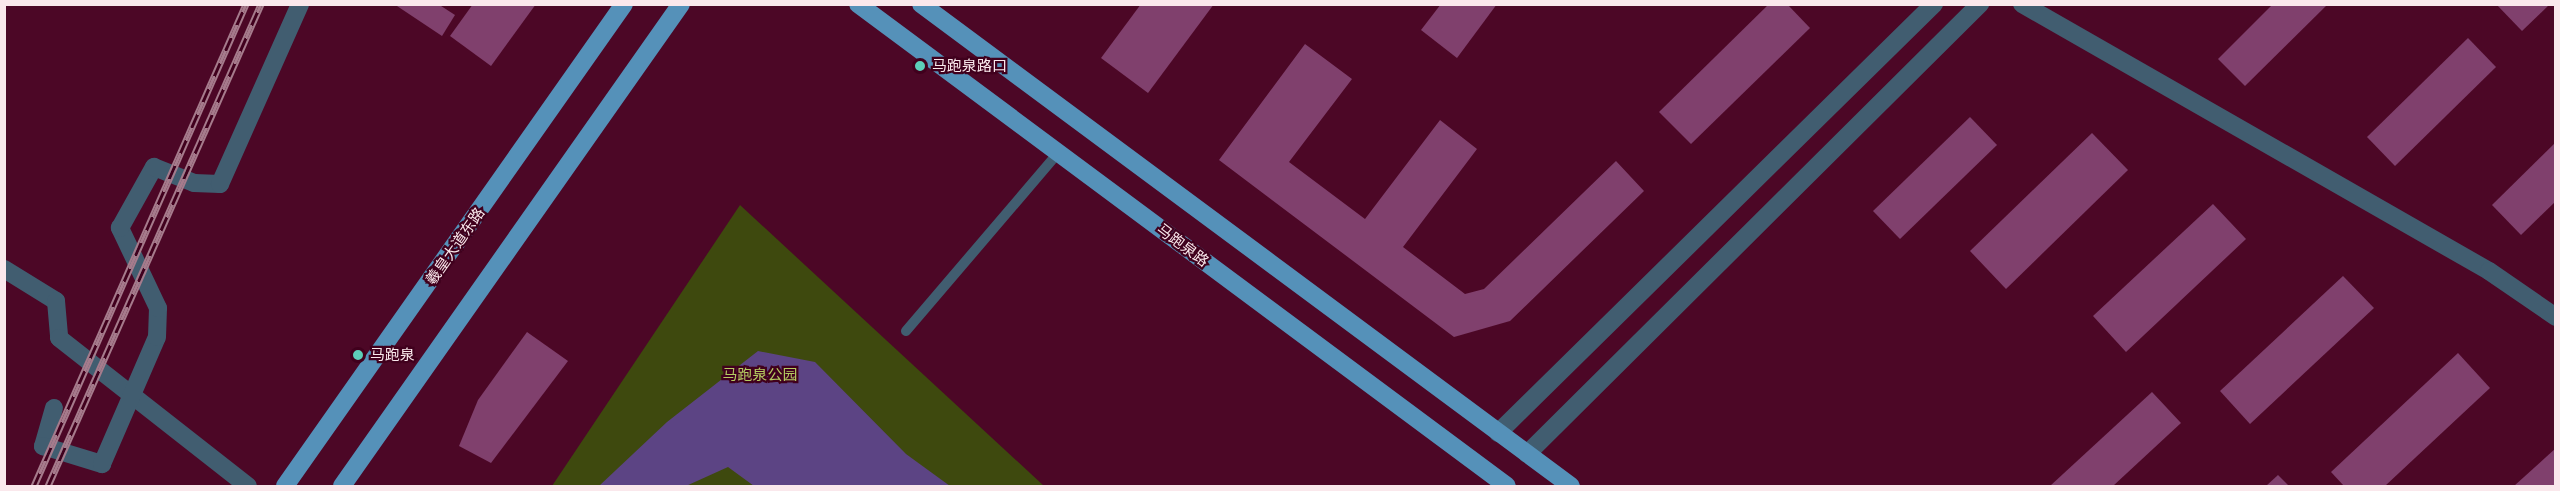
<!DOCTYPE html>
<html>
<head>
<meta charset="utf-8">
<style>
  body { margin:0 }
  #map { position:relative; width:2560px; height:491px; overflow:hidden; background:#4c0726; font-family:Helvetica,"Noto Sans SC",sans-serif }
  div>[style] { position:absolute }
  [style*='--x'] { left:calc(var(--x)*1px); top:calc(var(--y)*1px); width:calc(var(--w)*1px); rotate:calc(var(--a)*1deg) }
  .green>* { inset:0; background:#3e490e }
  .water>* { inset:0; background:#5c4484 }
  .building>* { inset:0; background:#80406d }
  .service>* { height:10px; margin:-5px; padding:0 5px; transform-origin:5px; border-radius:5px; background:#415d70 }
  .minor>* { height:18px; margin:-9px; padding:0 9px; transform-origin:9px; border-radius:9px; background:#415d70 }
  .tertiary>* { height:18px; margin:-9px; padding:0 9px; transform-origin:9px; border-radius:9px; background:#415d70 }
  .primary>* { height:18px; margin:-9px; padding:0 9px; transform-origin:9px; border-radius:9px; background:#5591b9 }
  .rail>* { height:7px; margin-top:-3.5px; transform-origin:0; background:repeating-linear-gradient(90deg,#40001d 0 14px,#a67b8c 0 28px); box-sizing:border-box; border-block:2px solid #a67b8c }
  .dots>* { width:16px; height:16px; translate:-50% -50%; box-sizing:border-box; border:3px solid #40001d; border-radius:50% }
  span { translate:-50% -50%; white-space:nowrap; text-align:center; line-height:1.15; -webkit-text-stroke:4.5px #40001d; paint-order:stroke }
  .poi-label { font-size:15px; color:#fae8ec }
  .left { translate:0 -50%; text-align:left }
  .street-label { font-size:15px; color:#fae8ec }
  .park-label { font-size:15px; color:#b5cc62 }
  .frame { position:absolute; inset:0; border:6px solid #fae8ec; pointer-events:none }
</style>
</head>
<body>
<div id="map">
  <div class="green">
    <i style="clip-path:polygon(740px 205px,1044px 486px,552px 486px)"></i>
  </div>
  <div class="water">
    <i style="clip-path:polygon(758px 351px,815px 362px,906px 454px,950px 486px,754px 486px,728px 467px,686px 486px,599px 486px,667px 422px)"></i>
  </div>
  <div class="building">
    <i style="clip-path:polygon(394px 4px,438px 4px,455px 15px,442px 36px)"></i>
    <i style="clip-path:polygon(473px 4px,536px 4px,491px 66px,450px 36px)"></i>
    <i style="clip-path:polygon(1141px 4px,1214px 4px,1148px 93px,1101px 58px)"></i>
    <i style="clip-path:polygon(1441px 4px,1497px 4px,1457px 58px,1421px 30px)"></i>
    <i style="clip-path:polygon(1769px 4px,1787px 4px,1810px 28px,1691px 144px,1659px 112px)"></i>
    <i style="clip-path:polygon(2273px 4px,2328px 4px,2245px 86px,2218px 59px)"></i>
    <i style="clip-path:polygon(2496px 4px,2550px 4px,2522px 31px)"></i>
    <i style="clip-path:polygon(2468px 38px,2496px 67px,2395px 166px,2367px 137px)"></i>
    <i style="clip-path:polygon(1305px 44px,1352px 79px,1289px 162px,1365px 219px,1440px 120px,1477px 149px,1403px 247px,1465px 294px,1484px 289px,1616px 161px,1644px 191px,1510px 321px,1454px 337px,1219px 160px)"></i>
    <i style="clip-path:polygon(1970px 117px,1997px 145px,1900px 239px,1873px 211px)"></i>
    <i style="clip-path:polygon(2092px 133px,2128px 170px,2006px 289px,1970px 251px)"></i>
    <i style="clip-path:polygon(2556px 142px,2556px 201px,2521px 235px,2492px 205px)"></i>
    <i style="clip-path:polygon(2213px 204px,2246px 239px,2126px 352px,2093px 316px)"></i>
    <i style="clip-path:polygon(2343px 276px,2374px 308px,2250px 424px,2220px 391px)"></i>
    <i style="clip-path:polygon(527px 332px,568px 361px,491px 463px,459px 446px,478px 400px)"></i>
    <i style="clip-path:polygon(2458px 353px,2490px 388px,2385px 486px,2344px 486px,2331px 472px)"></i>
    <i style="clip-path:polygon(2152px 392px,2181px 423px,2113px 486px,2050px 486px)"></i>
    <i style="clip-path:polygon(2556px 448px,2556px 486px,2514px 486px)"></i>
    <i style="clip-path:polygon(2278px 475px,2289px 486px,2266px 486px)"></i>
  </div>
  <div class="service">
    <i style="--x:906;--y:331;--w:234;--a:-49.5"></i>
  </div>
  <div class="minor">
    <i style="--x:2022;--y:4;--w:538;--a:29.76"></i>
    <i style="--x:2489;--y:271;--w:81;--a:34.5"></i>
    <i style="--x:4;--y:269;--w:61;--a:31.6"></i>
    <i style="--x:56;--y:301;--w:37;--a:85"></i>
    <i style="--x:59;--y:338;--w:240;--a:38.1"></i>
    <i style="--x:54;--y:408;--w:40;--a:106"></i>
    <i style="--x:43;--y:446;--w:62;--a:17"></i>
    <i style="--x:102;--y:464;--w:138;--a:-66.6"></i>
    <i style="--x:157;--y:337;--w:29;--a:-88"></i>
    <i style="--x:158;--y:308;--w:89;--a:-115.4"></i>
    <i style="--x:120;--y:228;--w:70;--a:-60.9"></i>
    <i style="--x:154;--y:167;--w:43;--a:21.8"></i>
    <i style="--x:194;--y:183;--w:26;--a:2"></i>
    <i style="--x:220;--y:184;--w:197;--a:-66"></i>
  </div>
  <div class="tertiary">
    <i style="--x:1498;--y:433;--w:612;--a:-44.54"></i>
    <i style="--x:1527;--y:454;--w:639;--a:-44.81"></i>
  </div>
  <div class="primary">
    <i style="--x:858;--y:4;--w:808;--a:36.6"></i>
    <i style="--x:921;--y:4;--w:809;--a:36.56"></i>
    <i style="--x:285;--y:486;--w:589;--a:-54.88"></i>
    <i style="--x:342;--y:486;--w:589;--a:-54.88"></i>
  </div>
  <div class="rail">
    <i style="--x:34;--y:486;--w:527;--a:-66.26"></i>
    <i style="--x:48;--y:486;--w:527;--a:-66.16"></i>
  </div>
  <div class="dots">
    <i style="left:920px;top:66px;background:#5dceb9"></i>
    <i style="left:358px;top:355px;background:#5dceb9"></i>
  </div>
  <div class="poi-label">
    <span class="left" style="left:932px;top:66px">马跑泉路口</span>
    <span class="left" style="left:370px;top:355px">马跑泉</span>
  </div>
  <div class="street-label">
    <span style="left:1183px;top:245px;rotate:37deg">马跑泉路</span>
    <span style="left:455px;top:246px;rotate:-55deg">羲皇大道东路</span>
  </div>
  <div class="park-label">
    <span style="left:760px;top:375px">马跑泉公园</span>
  </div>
  <div class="frame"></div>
</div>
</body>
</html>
